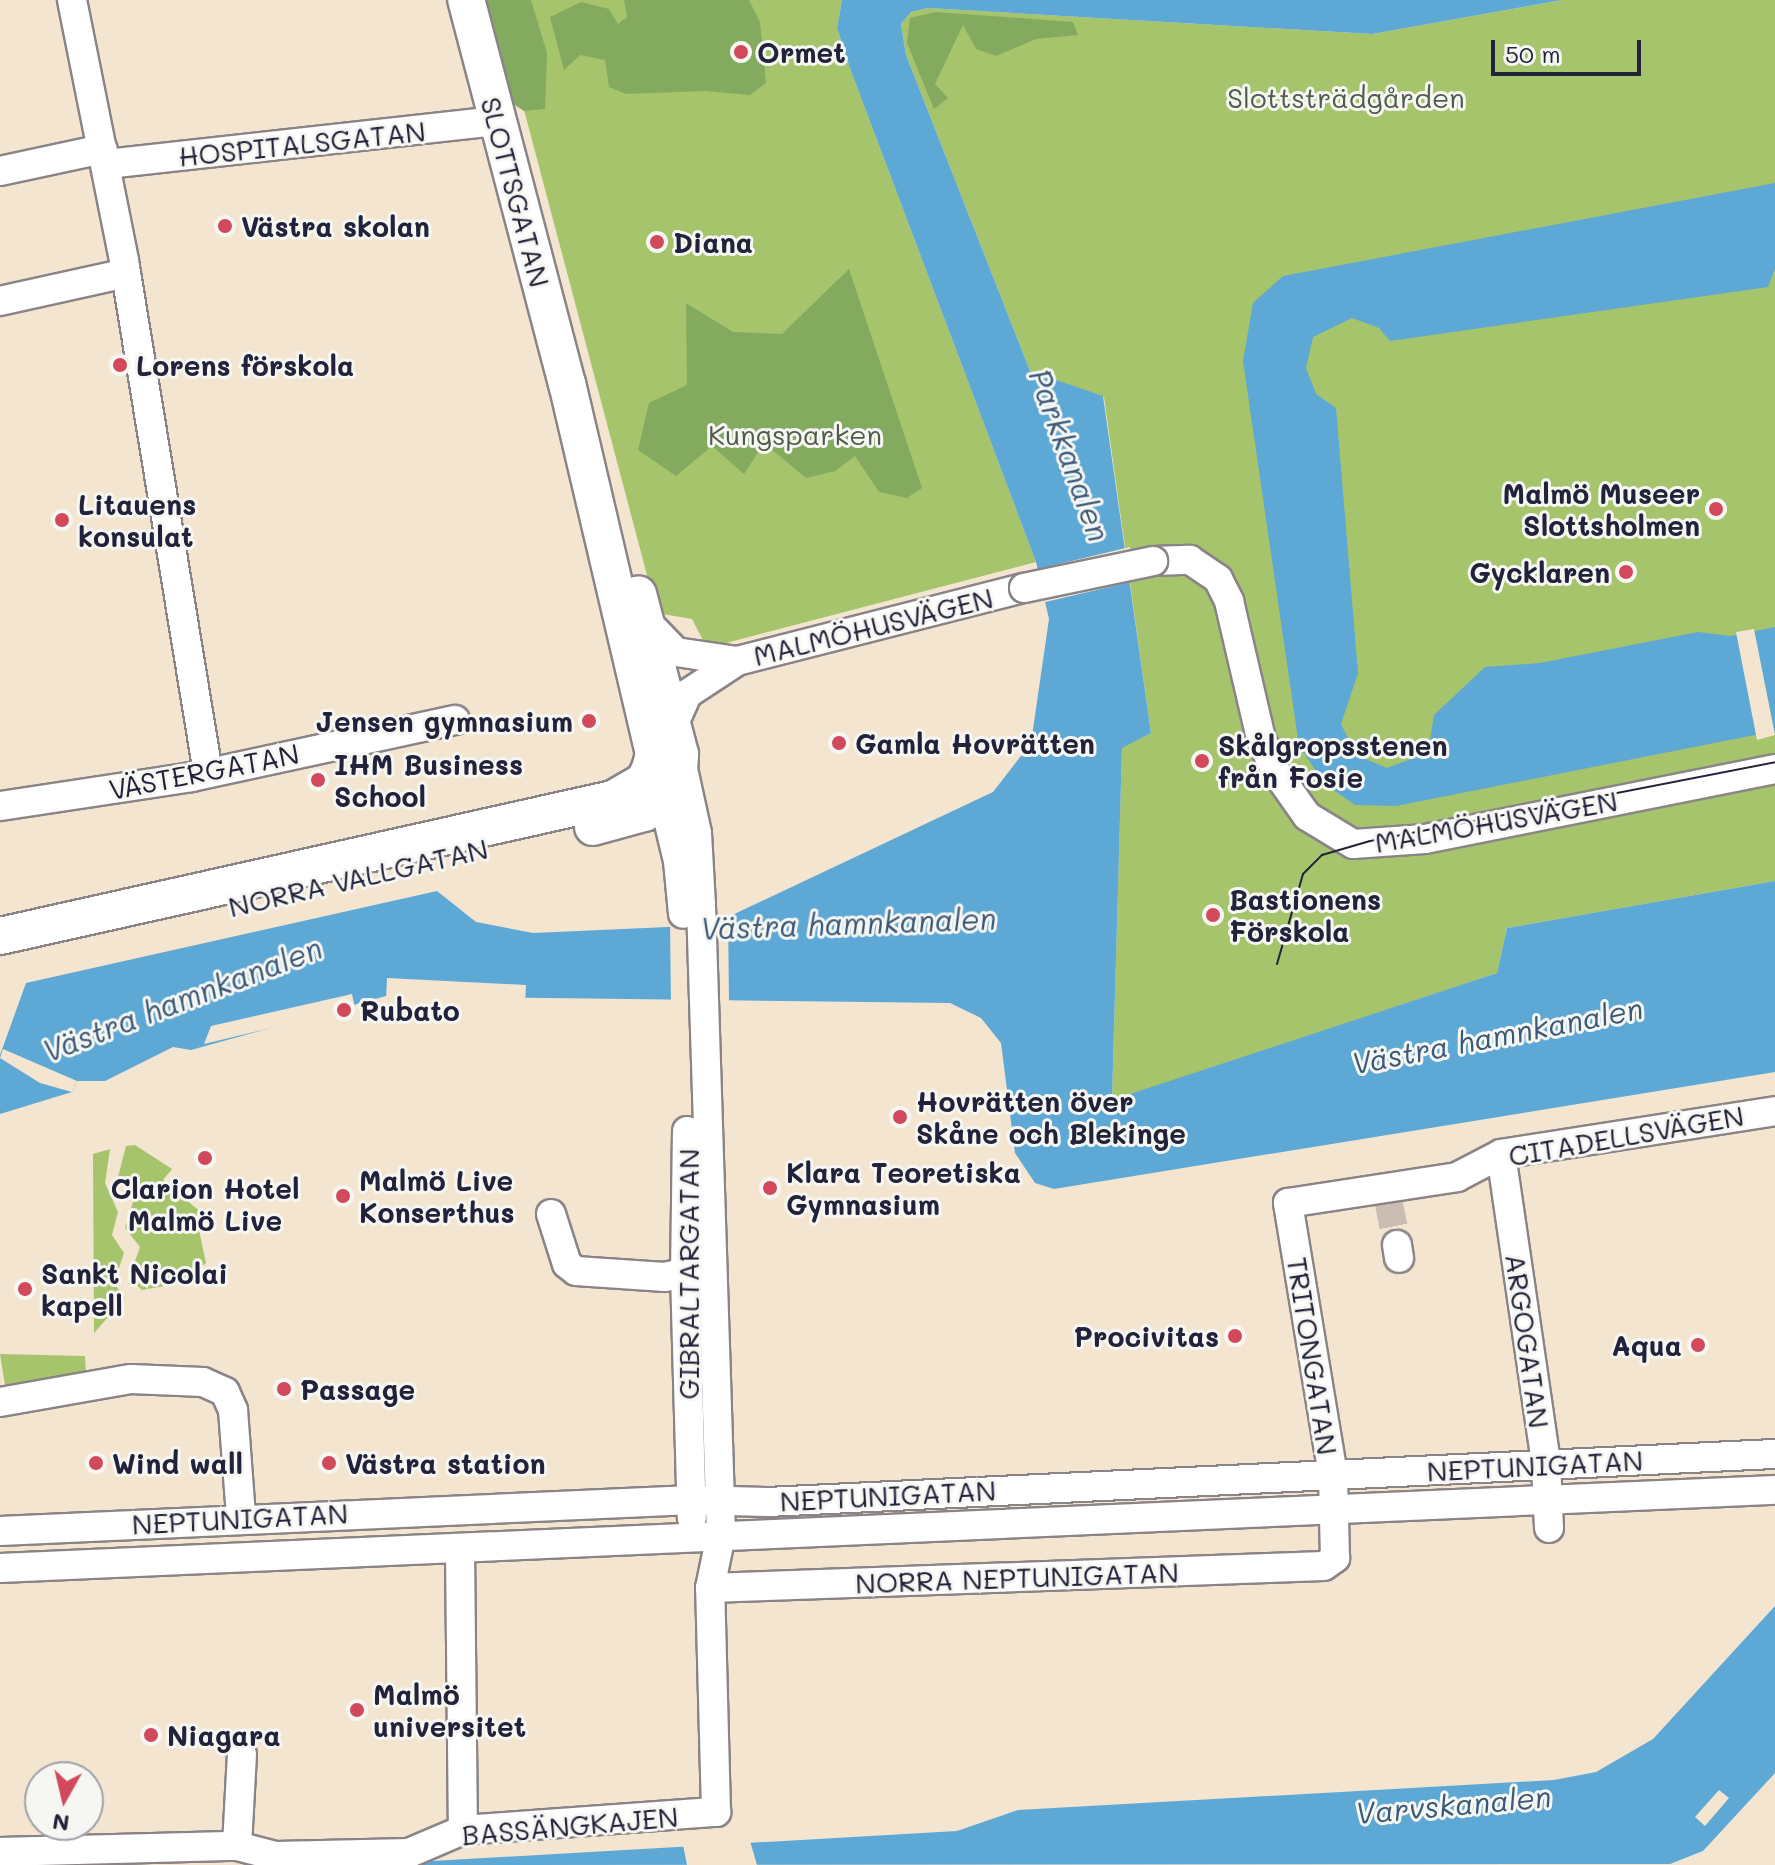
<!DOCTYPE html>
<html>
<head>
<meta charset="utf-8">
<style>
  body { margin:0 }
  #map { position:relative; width:1775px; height:1865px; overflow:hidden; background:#f4e5d0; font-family:Mali,sans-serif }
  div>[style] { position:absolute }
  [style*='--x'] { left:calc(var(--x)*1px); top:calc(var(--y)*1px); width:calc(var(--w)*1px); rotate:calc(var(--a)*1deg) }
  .green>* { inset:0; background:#a5c46c }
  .forest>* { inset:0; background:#84aa60 }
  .water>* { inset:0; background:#5da8d5 }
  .pier>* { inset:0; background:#f4e5d0 }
  .minor-tunnel>* { height:28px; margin-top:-14px; transform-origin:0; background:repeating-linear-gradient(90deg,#cabeb2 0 28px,transparent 0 42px) }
  .roads { filter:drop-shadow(2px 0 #8b8486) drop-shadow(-2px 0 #8b8486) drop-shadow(0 2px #8b8486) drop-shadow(0 -2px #8b8486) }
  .minor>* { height:28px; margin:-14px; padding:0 14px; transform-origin:14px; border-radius:14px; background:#fff }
  .major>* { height:36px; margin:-18px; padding:0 18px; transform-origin:18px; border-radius:18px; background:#fff }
  .tram>* { height:2px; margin:-1px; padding:0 1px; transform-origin:1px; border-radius:1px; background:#22223b }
  .bridges { filter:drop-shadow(2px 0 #8b8486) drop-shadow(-2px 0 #8b8486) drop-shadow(0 2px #8b8486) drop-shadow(0 -2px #8b8486) }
  .minor-bridge>* { height:28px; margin:-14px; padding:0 14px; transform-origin:14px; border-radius:14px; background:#fff }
  .dots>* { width:22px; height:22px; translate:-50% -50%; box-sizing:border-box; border:4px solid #f6f6f2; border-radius:50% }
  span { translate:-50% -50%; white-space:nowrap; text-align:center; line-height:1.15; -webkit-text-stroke:6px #f6f6f2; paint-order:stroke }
  .poi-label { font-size:28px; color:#22223b; font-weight:700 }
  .left { translate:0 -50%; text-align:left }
  .right { translate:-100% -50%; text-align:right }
  .park-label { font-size:28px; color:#505b4c }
  .street-label { font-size:28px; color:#22223b }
  .water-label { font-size:30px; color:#3a5879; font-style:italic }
  .north { position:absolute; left:24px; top:1761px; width:80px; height:80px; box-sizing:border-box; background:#f6f6f2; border:2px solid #a1a1a9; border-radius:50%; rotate:188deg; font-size:22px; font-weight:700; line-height:32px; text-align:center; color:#22223b }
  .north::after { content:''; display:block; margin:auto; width:28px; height:36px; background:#d1495b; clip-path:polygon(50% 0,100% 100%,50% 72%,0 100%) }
  .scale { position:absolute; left:1491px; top:40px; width:150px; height:36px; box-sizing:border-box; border:4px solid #22223b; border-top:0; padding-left:10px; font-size:24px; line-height:28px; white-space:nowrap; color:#22223b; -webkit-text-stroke:6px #f6f6f2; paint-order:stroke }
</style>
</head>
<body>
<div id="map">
  <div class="green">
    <i style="clip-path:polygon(495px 0,842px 0,837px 28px,851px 71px,1036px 562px,707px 648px,692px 619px,657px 613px)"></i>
    <i style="clip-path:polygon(1562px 0,1775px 0,1775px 881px,1507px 928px,1497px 973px,1112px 1101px,1122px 747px,1151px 733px,1104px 397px,1030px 371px,906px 55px,901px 24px,911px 12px,928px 8px,1372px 34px)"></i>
    <i style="clip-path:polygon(135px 1145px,172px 1169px,163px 1180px,203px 1214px,196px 1216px,206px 1263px,176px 1284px,142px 1290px,129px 1278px,140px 1247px,125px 1228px,133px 1202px,118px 1177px,126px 1146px)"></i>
    <i style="clip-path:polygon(110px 1149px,105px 1183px,118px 1212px,112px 1235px,124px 1253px,114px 1283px,125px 1298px,94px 1333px,93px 1154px)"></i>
    <i style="clip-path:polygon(0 1354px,85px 1356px,86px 1375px,6px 1391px)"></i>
  </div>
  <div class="forest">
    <i style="clip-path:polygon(474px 0,531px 0,547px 53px,545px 109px,524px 111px,504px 98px)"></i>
    <i style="clip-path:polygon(624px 0,749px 0,760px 22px,766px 83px,750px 95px,705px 91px,626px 94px,609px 87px,605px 60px,580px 55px,564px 70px,550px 17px,581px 2px,609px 9px,618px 24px,627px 17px)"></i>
    <i style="clip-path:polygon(935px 12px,1073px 22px,1078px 35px,1036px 39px,996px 56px,976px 49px,963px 25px,935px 84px,948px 98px,934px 109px,907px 43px,910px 18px)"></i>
    <i style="clip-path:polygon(849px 269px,922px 488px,907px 498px,879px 492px,855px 456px,835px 471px,806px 478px,764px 443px,744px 474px,712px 446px,676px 476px,638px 450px,649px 403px,687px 385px,686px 303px,733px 332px,782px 334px)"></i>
  </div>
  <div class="water">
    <i style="clip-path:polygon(842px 0,1562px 0,1372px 34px,928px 8px,911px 12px,901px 24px,906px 55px,1030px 371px,1103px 396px,1151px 733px,1122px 748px,1112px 1100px,1497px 973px,1507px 928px,1775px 881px,1775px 1072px,1054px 1189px,1035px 1183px,1015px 1153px,1001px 1043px,981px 1018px,950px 1003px,386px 996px,191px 1050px,173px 1047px,105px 1081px,77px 1081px,72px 1092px,0 1114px,0 1055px,26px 983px,437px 891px,476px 922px,533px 933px,668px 927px,728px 917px,993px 792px,1031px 743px,1049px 619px,1036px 562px,851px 71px,837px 28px)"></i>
    <i style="clip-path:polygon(1775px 183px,1775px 269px,1768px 287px,1390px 341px,1379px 328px,1352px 318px,1313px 337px,1306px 368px,1316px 394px,1336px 408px,1358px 673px,1341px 724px,1356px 755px,1387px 768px,1419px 756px,1430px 740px,1434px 715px,1485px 667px,1540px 663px,1698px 632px,1731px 636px,1775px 627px,1775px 731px,1396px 806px,1355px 805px,1325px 784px,1299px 746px,1243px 361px,1253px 303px,1283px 276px)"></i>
    <i style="clip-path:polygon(1775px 1606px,1775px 1773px,1703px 1851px,1670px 1864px,362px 1865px,957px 1831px,1018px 1810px,1554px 1780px,1596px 1772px,1653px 1739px)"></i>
  </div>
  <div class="pier">
    <i style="clip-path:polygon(1130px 547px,1135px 581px,1041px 603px,1034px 570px)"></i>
    <i style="clip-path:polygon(1754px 629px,1775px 735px,1757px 740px,1736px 632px)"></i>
    <i style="clip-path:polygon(728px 912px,729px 1004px,671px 1005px,670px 922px)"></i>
    <i style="clip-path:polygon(387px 978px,526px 985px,525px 1005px,517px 1000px,386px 1001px)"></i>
    <i style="clip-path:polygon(352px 994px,355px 1008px,204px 1044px,211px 1026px)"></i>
    <i style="clip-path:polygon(3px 1049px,77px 1081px,72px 1092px,40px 1083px,0 1058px)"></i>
    <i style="clip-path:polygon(1719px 1790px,1729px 1798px,1705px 1826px,1695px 1817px)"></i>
    <i style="clip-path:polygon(750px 1841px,757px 1865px,687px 1865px,683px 1845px)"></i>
  </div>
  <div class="minor-tunnel">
    <i style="--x:1388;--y:1199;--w:47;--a:78.9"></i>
  </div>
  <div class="roads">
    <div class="minor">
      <i style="--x:72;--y:0;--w:266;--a:78.7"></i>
      <i style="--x:124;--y:261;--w:519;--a:80.68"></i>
      <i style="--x:107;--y:164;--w:393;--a:-6.3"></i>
      <i style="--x:0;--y:171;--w:105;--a:-12.1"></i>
      <i style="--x:0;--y:301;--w:129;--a:-12.5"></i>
      <i style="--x:1153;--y:561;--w:37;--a:-2"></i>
      <i style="--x:1190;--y:560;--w:34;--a:34"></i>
      <i style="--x:1218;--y:579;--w:25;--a:63"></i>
      <i style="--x:1229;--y:601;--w:142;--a:76.9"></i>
      <i style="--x:1261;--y:739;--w:36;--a:66"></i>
      <i style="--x:1276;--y:772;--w:54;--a:54.8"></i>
      <i style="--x:1307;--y:816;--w:54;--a:31.3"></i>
      <i style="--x:1353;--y:844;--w:72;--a:-4"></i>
      <i style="--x:1425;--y:839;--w:357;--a:-11.3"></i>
      <i style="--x:646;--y:621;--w:43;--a:45.9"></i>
      <i style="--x:676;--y:652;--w:62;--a:8.4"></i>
      <i style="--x:673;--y:726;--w:35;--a:-66"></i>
      <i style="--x:687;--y:694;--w:60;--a:-33.4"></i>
      <i style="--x:737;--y:661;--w:296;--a:-14.3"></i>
      <i style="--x:659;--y:782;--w:81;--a:76.5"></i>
      <i style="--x:678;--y:861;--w:53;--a:84.6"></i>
      <i style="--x:0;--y:806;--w:193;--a:-8.6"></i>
      <i style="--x:191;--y:777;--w:270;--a:-12.2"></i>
      <i style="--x:687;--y:1131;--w:142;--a:90.8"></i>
      <i style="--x:685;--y:1273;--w:245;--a:88.4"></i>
      <i style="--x:1501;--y:1154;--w:313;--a:81.7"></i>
      <i style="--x:1546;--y:1464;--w:64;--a:87.3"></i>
      <i style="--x:551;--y:1214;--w:52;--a:72.3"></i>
      <i style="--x:567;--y:1264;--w:11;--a:38"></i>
      <i style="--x:576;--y:1271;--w:89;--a:3.9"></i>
      <i style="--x:665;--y:1277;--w:37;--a:-13"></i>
      <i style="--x:1397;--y:1245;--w:13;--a:81"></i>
      <i style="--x:0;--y:1402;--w:133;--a:-10"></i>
      <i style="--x:131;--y:1379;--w:72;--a:2.4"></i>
      <i style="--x:203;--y:1382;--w:24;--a:24"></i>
      <i style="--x:225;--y:1392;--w:20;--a:66"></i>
      <i style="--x:233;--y:1410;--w:107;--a:85.7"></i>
      <i style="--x:0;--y:1531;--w:693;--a:-2.57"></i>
      <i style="--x:692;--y:1500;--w:75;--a:1.5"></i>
      <i style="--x:767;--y:1502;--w:1009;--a:-2.73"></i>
      <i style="--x:460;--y:1550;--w:280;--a:89.4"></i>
      <i style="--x:0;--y:1568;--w:1777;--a:-2.52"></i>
      <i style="--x:710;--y:1588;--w:614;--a:-2.05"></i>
      <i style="--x:1324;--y:1566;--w:14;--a:-36"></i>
      <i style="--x:1335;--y:1558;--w:83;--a:-91.4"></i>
      <i style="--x:1333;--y:1475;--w:276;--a:-99.4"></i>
      <i style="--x:1288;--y:1203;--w:171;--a:-8.7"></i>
      <i style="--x:1457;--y:1177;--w:50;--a:-27.6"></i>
      <i style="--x:1501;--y:1154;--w:277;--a:-8.9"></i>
      <i style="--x:237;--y:1846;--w:92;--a:-86.9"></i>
      <i style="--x:0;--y:1852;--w:237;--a:-1.5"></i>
      <i style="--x:237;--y:1846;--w:40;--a:14.4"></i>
      <i style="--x:276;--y:1856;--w:133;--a:-1.3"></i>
      <i style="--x:409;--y:1853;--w:59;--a:-23.1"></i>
      <i style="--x:463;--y:1830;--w:254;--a:-4.1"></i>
      <i style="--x:716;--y:1812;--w:224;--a:-91.5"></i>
      <i style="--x:710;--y:1588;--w:54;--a:-78.3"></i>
      <i style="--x:721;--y:1535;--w:630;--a:-91.82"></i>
      <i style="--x:701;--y:905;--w:72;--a:-93.2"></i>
      <i style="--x:697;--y:833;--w:80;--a:-102.3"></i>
    </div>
    <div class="major">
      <i style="--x:593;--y:827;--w:53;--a:-15.4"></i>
      <i style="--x:644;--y:813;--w:22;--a:-32"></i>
      <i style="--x:663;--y:801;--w:35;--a:-63"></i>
      <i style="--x:679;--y:770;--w:16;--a:-86"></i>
      <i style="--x:680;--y:754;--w:165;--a:-104.7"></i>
      <i style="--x:0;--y:936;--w:628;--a:-12.6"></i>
      <i style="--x:613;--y:799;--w:36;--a:-30"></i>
      <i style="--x:644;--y:781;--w:13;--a:-63"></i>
      <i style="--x:650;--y:769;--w:16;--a:-75"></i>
      <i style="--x:654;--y:754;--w:380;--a:-103.2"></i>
      <i style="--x:567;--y:384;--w:397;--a:-104.7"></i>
    </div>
  </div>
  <div class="tram">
    <i style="--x:1277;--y:964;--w:94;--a:-73.9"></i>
    <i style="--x:1303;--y:874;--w:27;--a:-45"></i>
    <i style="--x:1322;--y:855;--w:50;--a:-16.3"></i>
    <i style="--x:1370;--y:841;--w:413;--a:-11"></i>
  </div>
  <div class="bridges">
    <div class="minor-bridge">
      <i style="--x:1024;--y:588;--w:132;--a:-11.8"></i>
    </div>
  </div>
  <div class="dots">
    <i style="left:741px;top:52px;background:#d1495b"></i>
    <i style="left:225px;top:226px;background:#d1495b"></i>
    <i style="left:657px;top:242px;background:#d1495b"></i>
    <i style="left:120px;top:365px;background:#d1495b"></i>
    <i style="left:1716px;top:509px;background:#d1495b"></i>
    <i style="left:62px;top:520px;background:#d1495b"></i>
    <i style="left:1626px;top:572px;background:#d1495b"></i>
    <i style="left:589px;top:721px;background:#d1495b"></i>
    <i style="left:839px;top:743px;background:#d1495b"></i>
    <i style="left:1202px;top:761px;background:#d1495b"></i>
    <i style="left:318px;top:780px;background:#d1495b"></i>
    <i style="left:1213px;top:915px;background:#d1495b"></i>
    <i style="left:344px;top:1010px;background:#d1495b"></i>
    <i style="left:900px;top:1117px;background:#d1495b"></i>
    <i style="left:205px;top:1158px;background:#d1495b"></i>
    <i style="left:770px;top:1188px;background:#d1495b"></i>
    <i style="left:343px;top:1196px;background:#d1495b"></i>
    <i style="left:25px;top:1289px;background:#d1495b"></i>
    <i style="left:1235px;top:1336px;background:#d1495b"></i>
    <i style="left:1698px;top:1345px;background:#d1495b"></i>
    <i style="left:284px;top:1389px;background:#d1495b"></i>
    <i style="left:96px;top:1463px;background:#d1495b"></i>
    <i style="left:329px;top:1463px;background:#d1495b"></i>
    <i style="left:357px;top:1710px;background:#d1495b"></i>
    <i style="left:151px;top:1735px;background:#d1495b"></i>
  </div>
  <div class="poi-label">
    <span class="left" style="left:757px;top:52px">Ormet</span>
    <span class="left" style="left:241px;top:226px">Västra skolan</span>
    <span class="left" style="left:673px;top:242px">Diana</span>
    <span class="left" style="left:136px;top:365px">Lorens förskola</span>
    <span class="right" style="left:1700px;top:509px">Malmö Museer<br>Slottsholmen</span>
    <span class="left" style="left:78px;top:520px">Litauens<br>konsulat</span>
    <span class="right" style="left:1610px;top:572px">Gycklaren</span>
    <span class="right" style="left:573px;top:721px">Jensen gymnasium</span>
    <span class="left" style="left:855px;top:743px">Gamla Hovrätten</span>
    <span class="left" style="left:1218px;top:761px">Skålgropsstenen<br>från Fosie</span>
    <span class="left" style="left:334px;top:780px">IHM Business<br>School</span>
    <span class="left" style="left:1229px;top:915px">Bastionens<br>Förskola</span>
    <span class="left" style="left:360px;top:1010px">Rubato</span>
    <span class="left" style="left:916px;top:1117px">Hovrätten över<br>Skåne och Blekinge</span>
    <span class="left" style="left:786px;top:1188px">Klara Teoretiska<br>Gymnasium</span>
    <span class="left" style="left:359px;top:1196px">Malmö Live<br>Konserthus</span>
    <span style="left:205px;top:1204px">Clarion Hotel<br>Malmö Live</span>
    <span class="left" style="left:41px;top:1289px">Sankt Nicolai<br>kapell</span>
    <span class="right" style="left:1219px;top:1336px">Procivitas</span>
    <span class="right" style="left:1682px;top:1345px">Aqua</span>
    <span class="left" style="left:300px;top:1389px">Passage</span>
    <span class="left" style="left:112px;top:1463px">Wind wall</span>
    <span class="left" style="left:345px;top:1463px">Västra station</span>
    <span class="left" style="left:373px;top:1710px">Malmö<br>universitet</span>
    <span class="left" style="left:167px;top:1735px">Niagara</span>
  </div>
  <div class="park-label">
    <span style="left:1346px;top:97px">Slottsträdgården</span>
    <span style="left:795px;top:434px">Kungsparken</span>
  </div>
  <div class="street-label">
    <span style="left:302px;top:143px;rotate:-6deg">HOSPITALSGATAN</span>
    <span style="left:516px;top:192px;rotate:75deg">SLOTTSGATAN</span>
    <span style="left:873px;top:626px;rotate:-14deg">MALMÖHUSVÄGEN</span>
    <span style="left:204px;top:771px;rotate:-11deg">VÄSTERGATAN</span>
    <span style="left:1496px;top:821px;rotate:-10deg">MALMÖHUSVÄGEN</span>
    <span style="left:358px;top:877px;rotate:-13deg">NORRA VALLGATAN</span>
    <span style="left:1626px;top:1135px;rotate:-10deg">CITADELLSVÄGEN</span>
    <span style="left:688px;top:1274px;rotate:-90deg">GIBRALTARGATAN</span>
    <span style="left:1528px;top:1341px;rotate:82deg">ARGOGATAN</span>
    <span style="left:1313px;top:1356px;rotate:81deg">TRITONGATAN</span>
    <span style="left:1535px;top:1465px;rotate:-3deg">NEPTUNIGATAN</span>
    <span style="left:888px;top:1495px;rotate:-3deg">NEPTUNIGATAN</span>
    <span style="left:240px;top:1518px;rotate:-3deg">NEPTUNIGATAN</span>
    <span style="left:1017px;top:1577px;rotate:-2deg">NORRA NEPTUNIGATAN</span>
    <span style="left:570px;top:1825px;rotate:-5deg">BASSÄNGKAJEN</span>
  </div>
  <div class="water-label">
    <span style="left:1070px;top:455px;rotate:70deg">Parkkanalen</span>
    <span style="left:848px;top:923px;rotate:-2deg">Västra hamnkanalen</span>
    <span style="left:182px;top:999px;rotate:-21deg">Västra hamnkanalen</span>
    <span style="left:1497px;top:1035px;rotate:-11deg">Västra hamnkanalen</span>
    <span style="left:1453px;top:1804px;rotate:-5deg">Varvskanalen</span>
  </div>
  <div class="north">N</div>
  <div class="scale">50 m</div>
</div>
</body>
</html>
